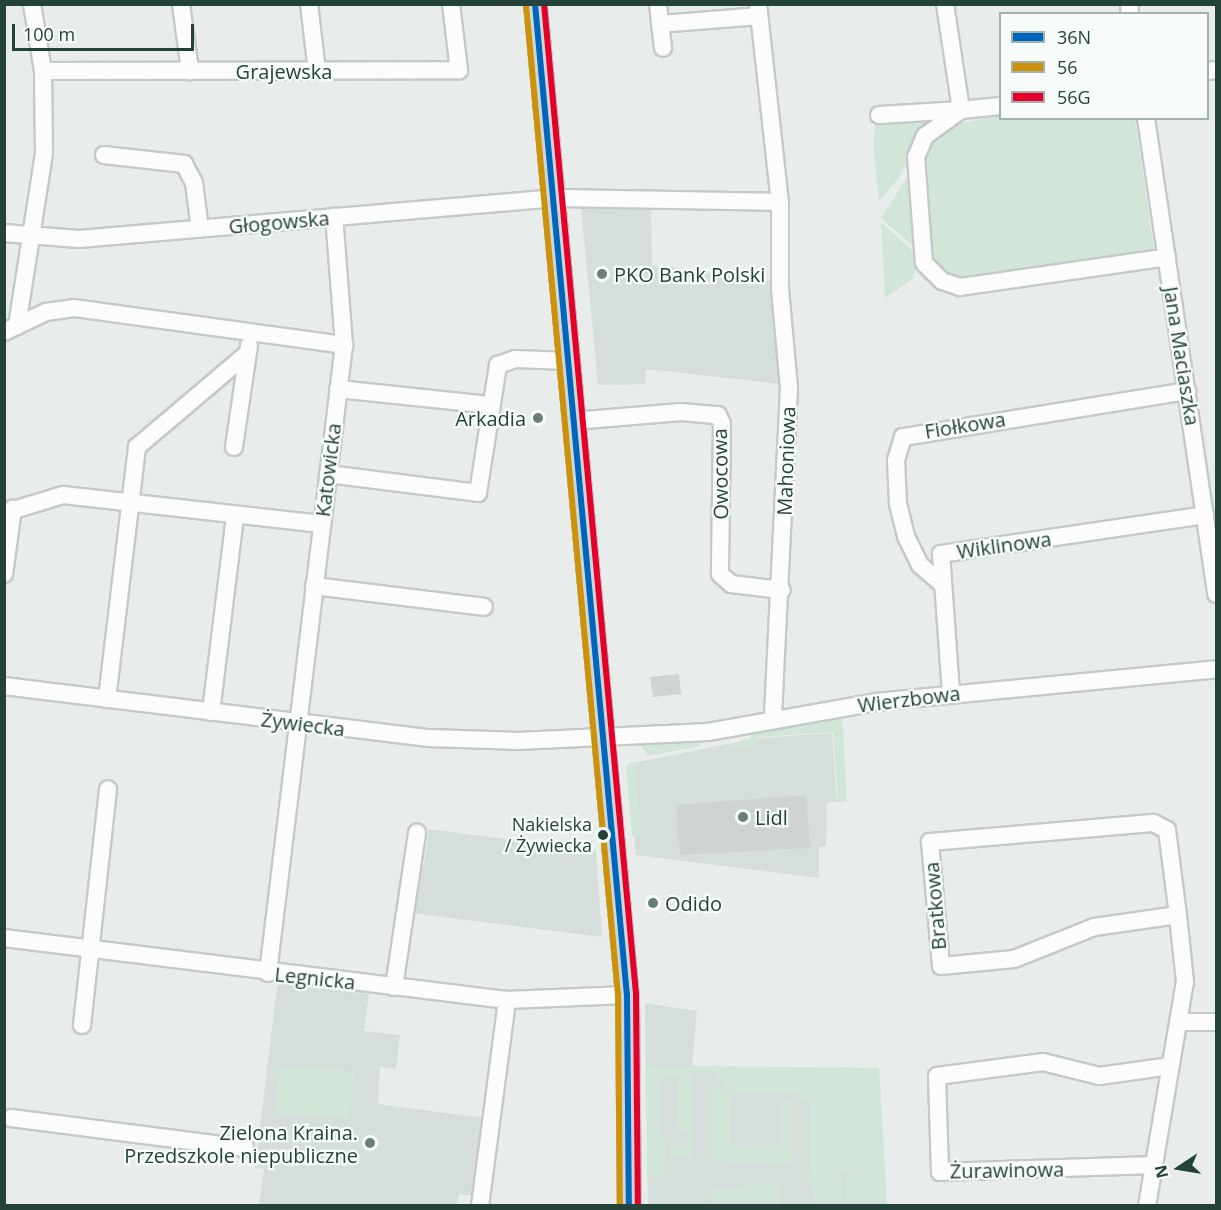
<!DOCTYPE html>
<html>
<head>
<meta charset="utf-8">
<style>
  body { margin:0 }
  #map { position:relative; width:1221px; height:1210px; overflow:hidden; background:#e8edeb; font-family:"Open Sans",sans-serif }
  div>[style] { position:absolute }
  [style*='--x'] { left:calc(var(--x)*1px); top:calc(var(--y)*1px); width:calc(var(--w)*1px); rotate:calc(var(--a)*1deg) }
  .built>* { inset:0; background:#d6dedb }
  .green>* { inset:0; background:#d1e6d8 }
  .building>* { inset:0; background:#cfd4d2 }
  .roads { filter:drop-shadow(2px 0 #c5cac8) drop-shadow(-2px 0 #c5cac8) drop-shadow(0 2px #c5cac8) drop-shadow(0 -2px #c5cac8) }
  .minor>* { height:16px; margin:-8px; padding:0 8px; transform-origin:8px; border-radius:8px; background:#fcfcfc }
  .major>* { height:21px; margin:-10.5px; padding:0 10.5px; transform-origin:10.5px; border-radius:10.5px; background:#cfd7d5 }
  .bus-1>* { height:6px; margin:-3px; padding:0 3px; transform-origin:3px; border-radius:3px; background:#0065bd }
  .bus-2>* { height:6px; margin:-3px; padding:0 3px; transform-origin:3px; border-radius:3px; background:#cd920c }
  .bus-3>* { height:6px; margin:-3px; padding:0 3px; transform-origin:3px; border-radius:3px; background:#e4002b }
  .dots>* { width:16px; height:16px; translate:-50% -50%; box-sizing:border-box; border:3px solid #f7fbf9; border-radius:50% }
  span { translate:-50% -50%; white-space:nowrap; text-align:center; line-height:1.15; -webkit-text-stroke:4.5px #f7fbf9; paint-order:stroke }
  .bus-label { font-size:18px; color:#24423a }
  .right { translate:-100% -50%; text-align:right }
  .street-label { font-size:20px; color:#24423a }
  .poi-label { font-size:20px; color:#24423a }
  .left { translate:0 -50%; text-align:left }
  .frame { position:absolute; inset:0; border:6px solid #24423a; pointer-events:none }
  .legend { position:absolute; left:999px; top:12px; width:210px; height:108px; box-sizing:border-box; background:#f7fbf9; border:2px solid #a3b1ad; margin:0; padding:8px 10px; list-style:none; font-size:18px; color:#24423a }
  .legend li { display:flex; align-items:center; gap:12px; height:30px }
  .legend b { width:30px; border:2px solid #a3b1ad }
  .north { position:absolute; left:1149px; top:1138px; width:60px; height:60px; -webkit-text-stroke:4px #f7fbf9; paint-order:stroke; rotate:258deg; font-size:16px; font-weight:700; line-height:24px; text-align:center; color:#24423a }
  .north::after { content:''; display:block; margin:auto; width:21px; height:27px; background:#24423a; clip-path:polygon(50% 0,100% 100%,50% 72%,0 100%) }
  .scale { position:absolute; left:12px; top:24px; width:182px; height:27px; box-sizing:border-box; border:3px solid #24423a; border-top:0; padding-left:8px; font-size:18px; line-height:21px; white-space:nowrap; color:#24423a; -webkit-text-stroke:4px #f7fbf9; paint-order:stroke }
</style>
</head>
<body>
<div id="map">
  <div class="built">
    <i style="clip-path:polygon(581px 207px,651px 210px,652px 265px,771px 281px,779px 384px,656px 370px,645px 370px,646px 384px,598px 385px)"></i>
    <i style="clip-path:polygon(832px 733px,837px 802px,827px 802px,826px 846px,819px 848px,819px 878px,636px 855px,628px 764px,757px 738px)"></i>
    <i style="clip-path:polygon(429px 829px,596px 851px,602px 937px,411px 913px,417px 872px,424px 865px)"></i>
    <i style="clip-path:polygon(281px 983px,369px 994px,364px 1031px,400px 1035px,396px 1069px,380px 1067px,378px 1104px,484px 1118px,474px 1196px,459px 1194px,457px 1205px,259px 1205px,264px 1169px,255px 1168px,277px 987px)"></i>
    <i style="clip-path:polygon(645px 1003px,697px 1011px,692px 1066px,879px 1068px,887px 1205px,648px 1205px)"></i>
  </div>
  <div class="green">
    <i style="clip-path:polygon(949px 111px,919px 136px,899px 178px,879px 201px,873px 145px,876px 118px)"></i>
    <i style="clip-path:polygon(1000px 115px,1000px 118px,1135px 119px,1154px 250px,962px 280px,931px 270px,921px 148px,952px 125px)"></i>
    <i style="clip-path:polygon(914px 167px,915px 248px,881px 218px)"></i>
    <i style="clip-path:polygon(881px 222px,915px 253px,916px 261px,913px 279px,885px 298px)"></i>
    <i style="clip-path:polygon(842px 714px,847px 801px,838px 802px,833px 732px,757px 737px,757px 747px,721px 747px,751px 738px,750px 731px)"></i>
    <i style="clip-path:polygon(695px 739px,701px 746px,648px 756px,639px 742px)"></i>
    <i style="clip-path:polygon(635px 762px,641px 836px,632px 836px,626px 767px)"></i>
    <i style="clip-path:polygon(280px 1066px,354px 1072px,350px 1118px,275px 1114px)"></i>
    <i style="clip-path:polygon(646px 1066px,879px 1068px,887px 1205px,846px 1205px,845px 1175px,866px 1172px,835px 1172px,842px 1176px,844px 1205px,815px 1205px,814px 1188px,809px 1188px,810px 1101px,800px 1101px,800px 1094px,736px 1094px,714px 1073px,692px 1073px,693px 1156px,671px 1156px,670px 1145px,687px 1145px,687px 1131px,679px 1131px,678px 1077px,659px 1077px,659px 1133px,665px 1134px,665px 1176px,647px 1176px)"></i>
    <i style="clip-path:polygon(711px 1079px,729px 1095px,730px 1146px,781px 1145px,781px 1101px,791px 1101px,791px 1165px,712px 1160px)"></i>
    <i style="clip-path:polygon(743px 1184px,781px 1184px,781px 1205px,711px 1205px,711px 1190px,743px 1189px)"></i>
  </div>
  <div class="building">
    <i style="clip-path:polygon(679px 674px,681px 694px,653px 697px,650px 677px)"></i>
    <i style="clip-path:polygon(806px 795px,810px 848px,680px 855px,676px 805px)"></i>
  </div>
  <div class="roads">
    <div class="minor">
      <i style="--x:181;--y:4;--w:68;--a:82.3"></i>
      <i style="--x:309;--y:4;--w:67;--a:83.2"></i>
      <i style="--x:658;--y:4;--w:44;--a:83.5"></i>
      <i style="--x:758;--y:4;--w:199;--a:83.7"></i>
      <i style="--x:780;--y:202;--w:87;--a:90"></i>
      <i style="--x:780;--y:289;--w:99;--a:84.8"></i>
      <i style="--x:789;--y:388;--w:332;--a:92.8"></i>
      <i style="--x:945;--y:4;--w:107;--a:81.4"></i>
      <i style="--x:961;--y:110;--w:39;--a:-6"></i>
      <i style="--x:1129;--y:4;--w:10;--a:84"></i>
      <i style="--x:660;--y:24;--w:99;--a:-4.6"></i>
      <i style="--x:43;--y:71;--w:416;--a:-0.1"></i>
      <i style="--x:459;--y:70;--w:66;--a:-96.9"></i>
      <i style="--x:1208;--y:71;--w:8;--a:-7"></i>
      <i style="--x:879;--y:115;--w:82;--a:-3.5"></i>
      <i style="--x:961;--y:110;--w:44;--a:144.2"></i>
      <i style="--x:925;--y:136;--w:23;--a:113"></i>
      <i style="--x:916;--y:157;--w:106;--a:85.7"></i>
      <i style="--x:924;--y:263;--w:25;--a:45"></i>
      <i style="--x:942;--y:281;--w:19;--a:18"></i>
      <i style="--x:960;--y:287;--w:209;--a:-8.2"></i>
      <i style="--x:1146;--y:118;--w:481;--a:81.6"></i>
      <i style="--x:104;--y:155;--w:81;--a:6.4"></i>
      <i style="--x:184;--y:164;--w:21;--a:62"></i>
      <i style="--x:194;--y:183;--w:46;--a:82.6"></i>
      <i style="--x:4;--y:233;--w:75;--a:4.6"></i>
      <i style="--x:79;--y:239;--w:476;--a:-4.9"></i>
      <i style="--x:553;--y:198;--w:227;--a:1"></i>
      <i style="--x:17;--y:326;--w:175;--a:-81.1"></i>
      <i style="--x:44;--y:153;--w:82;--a:-90.7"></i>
      <i style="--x:43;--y:71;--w:68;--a:-99.3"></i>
      <i style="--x:4;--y:332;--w:47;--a:-25.5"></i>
      <i style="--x:46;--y:312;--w:28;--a:-8"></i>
      <i style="--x:74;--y:308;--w:273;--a:7.8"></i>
      <i style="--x:338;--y:389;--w:152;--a:6"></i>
      <i style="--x:574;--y:421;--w:107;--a:-4.8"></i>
      <i style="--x:681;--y:412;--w:37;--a:5"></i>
      <i style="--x:718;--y:415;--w:10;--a:66"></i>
      <i style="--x:722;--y:424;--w:150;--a:90.8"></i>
      <i style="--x:720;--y:574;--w:15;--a:42"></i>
      <i style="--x:731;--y:584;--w:51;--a:6.7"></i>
      <i style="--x:234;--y:447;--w:103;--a:-81.6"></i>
      <i style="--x:328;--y:474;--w:151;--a:7.2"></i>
      <i style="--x:478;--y:493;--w:130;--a:-81.1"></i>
      <i style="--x:498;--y:365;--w:18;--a:-19"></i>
      <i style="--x:515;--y:359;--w:54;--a:2.1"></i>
      <i style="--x:4;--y:513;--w:62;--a:-17"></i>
      <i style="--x:63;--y:495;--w:260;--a:6.4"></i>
      <i style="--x:4;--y:574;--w:66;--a:-82.1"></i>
      <i style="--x:942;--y:584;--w:29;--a:-139"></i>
      <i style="--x:920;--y:565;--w:32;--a:-116"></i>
      <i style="--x:906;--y:536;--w:34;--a:-104"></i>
      <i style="--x:898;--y:503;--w:43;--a:-92.7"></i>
      <i style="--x:896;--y:460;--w:24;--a:-73"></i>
      <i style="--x:903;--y:437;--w:288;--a:-9.2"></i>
      <i style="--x:314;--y:586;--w:171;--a:7"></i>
      <i style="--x:4;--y:686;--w:428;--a:7"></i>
      <i style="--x:429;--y:738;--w:89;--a:1.9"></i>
      <i style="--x:518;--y:741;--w:190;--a:-2.7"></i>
      <i style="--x:708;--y:732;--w:171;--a:-10.1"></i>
      <i style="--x:876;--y:702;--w:342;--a:-5.5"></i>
      <i style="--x:951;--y:693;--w:139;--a:-94.1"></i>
      <i style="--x:941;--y:554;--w:267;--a:-8.4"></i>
      <i style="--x:107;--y:699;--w:254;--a:-83.2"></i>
      <i style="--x:137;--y:447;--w:145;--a:-40.3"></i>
      <i style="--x:211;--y:712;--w:197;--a:-83"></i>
      <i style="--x:4;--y:938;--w:507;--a:7.03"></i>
      <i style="--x:507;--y:1000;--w:120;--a:-2.4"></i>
      <i style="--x:268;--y:973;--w:633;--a:-83.1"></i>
      <i style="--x:344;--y:345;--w:129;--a:-94.4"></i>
      <i style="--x:394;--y:987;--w:156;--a:-81.5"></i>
      <i style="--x:1178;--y:1022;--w:38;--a:0"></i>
      <i style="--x:82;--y:1025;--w:237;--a:-83.7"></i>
      <i style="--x:11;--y:1118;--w:236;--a:7.3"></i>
      <i style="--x:1153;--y:1165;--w:213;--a:178.1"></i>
      <i style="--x:940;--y:1172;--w:96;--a:-91.8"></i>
      <i style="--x:937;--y:1076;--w:107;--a:-7.5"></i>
      <i style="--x:1043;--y:1062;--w:58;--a:14"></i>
      <i style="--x:1099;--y:1076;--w:72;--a:-8"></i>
      <i style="--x:480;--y:1206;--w:208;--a:-82.5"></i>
      <i style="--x:1147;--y:1206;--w:227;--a:-80.4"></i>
      <i style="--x:1185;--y:982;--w:67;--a:-96"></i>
      <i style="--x:1178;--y:915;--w:86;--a:-97.4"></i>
      <i style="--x:1167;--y:830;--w:16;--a:-153"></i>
      <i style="--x:1153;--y:823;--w:224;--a:175.1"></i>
      <i style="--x:930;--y:842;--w:124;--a:84.9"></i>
      <i style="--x:941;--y:966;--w:73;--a:-5.5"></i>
      <i style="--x:1014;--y:959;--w:86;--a:-21.8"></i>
      <i style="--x:1094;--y:927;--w:85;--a:-8.1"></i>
    </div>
    <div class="major">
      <i style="--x:535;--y:4;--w:995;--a:84.7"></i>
      <i style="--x:627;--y:995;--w:211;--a:89.5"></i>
    </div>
  </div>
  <div class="bus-1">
    <i style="--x:535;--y:4;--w:995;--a:84.7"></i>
    <i style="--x:627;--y:995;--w:211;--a:89.5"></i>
  </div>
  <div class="bus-2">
    <i style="--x:526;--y:5;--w:994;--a:84.69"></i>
    <i style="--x:618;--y:995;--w:211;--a:89.5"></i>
  </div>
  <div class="bus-3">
    <i style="--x:544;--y:4;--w:994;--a:84.69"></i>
    <i style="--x:636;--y:994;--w:212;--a:89.5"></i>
  </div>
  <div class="dots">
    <i style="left:602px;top:274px;background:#697e78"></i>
    <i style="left:538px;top:418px;background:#697e78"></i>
    <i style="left:743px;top:817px;background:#697e78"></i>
    <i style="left:603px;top:835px;background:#24423a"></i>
    <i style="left:653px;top:903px;background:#697e78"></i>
    <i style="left:370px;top:1143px;background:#697e78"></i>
  </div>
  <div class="bus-label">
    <span class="right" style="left:592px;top:835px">Nakielska<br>/ Żywiecka</span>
  </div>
  <div class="street-label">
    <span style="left:284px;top:71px">Grajewska</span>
    <span style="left:279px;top:222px;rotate:-5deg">Głogowska</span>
    <span style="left:1182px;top:356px;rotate:81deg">Jana Maciaszka</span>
    <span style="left:965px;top:425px;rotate:-9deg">Fiołkowa</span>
    <span style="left:786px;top:461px;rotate:-88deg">Mahoniowa</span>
    <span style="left:328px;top:470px;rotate:-83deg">Katowicka</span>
    <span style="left:720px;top:474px;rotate:-91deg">Owocowa</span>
    <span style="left:1004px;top:545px;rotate:-8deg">Wiklinowa</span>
    <span style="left:909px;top:699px;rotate:-7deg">Wierzbowa</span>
    <span style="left:303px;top:724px;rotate:7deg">Żywiecka</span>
    <span style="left:935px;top:906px;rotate:-95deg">Bratkowa</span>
    <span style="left:315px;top:978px;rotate:6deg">Legnicka</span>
    <span style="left:1007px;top:1170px;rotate:-1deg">Żurawinowa</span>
  </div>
  <div class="poi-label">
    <span class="left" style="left:614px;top:274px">PKO Bank Polski</span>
    <span class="right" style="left:526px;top:418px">Arkadia</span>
    <span class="left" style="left:755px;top:817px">Lidl</span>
    <span class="left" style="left:665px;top:903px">Odido</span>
    <span class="right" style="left:358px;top:1144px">Zielona Kraina.<br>Przedszkole niepubliczne</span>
  </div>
  <div class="frame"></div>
  <ul class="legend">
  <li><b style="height:8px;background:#0065bd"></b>36N</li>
  <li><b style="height:8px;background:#cd920c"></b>56</li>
  <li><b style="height:8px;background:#e4002b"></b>56G</li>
  </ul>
  <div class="north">N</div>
  <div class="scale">100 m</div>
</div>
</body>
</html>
